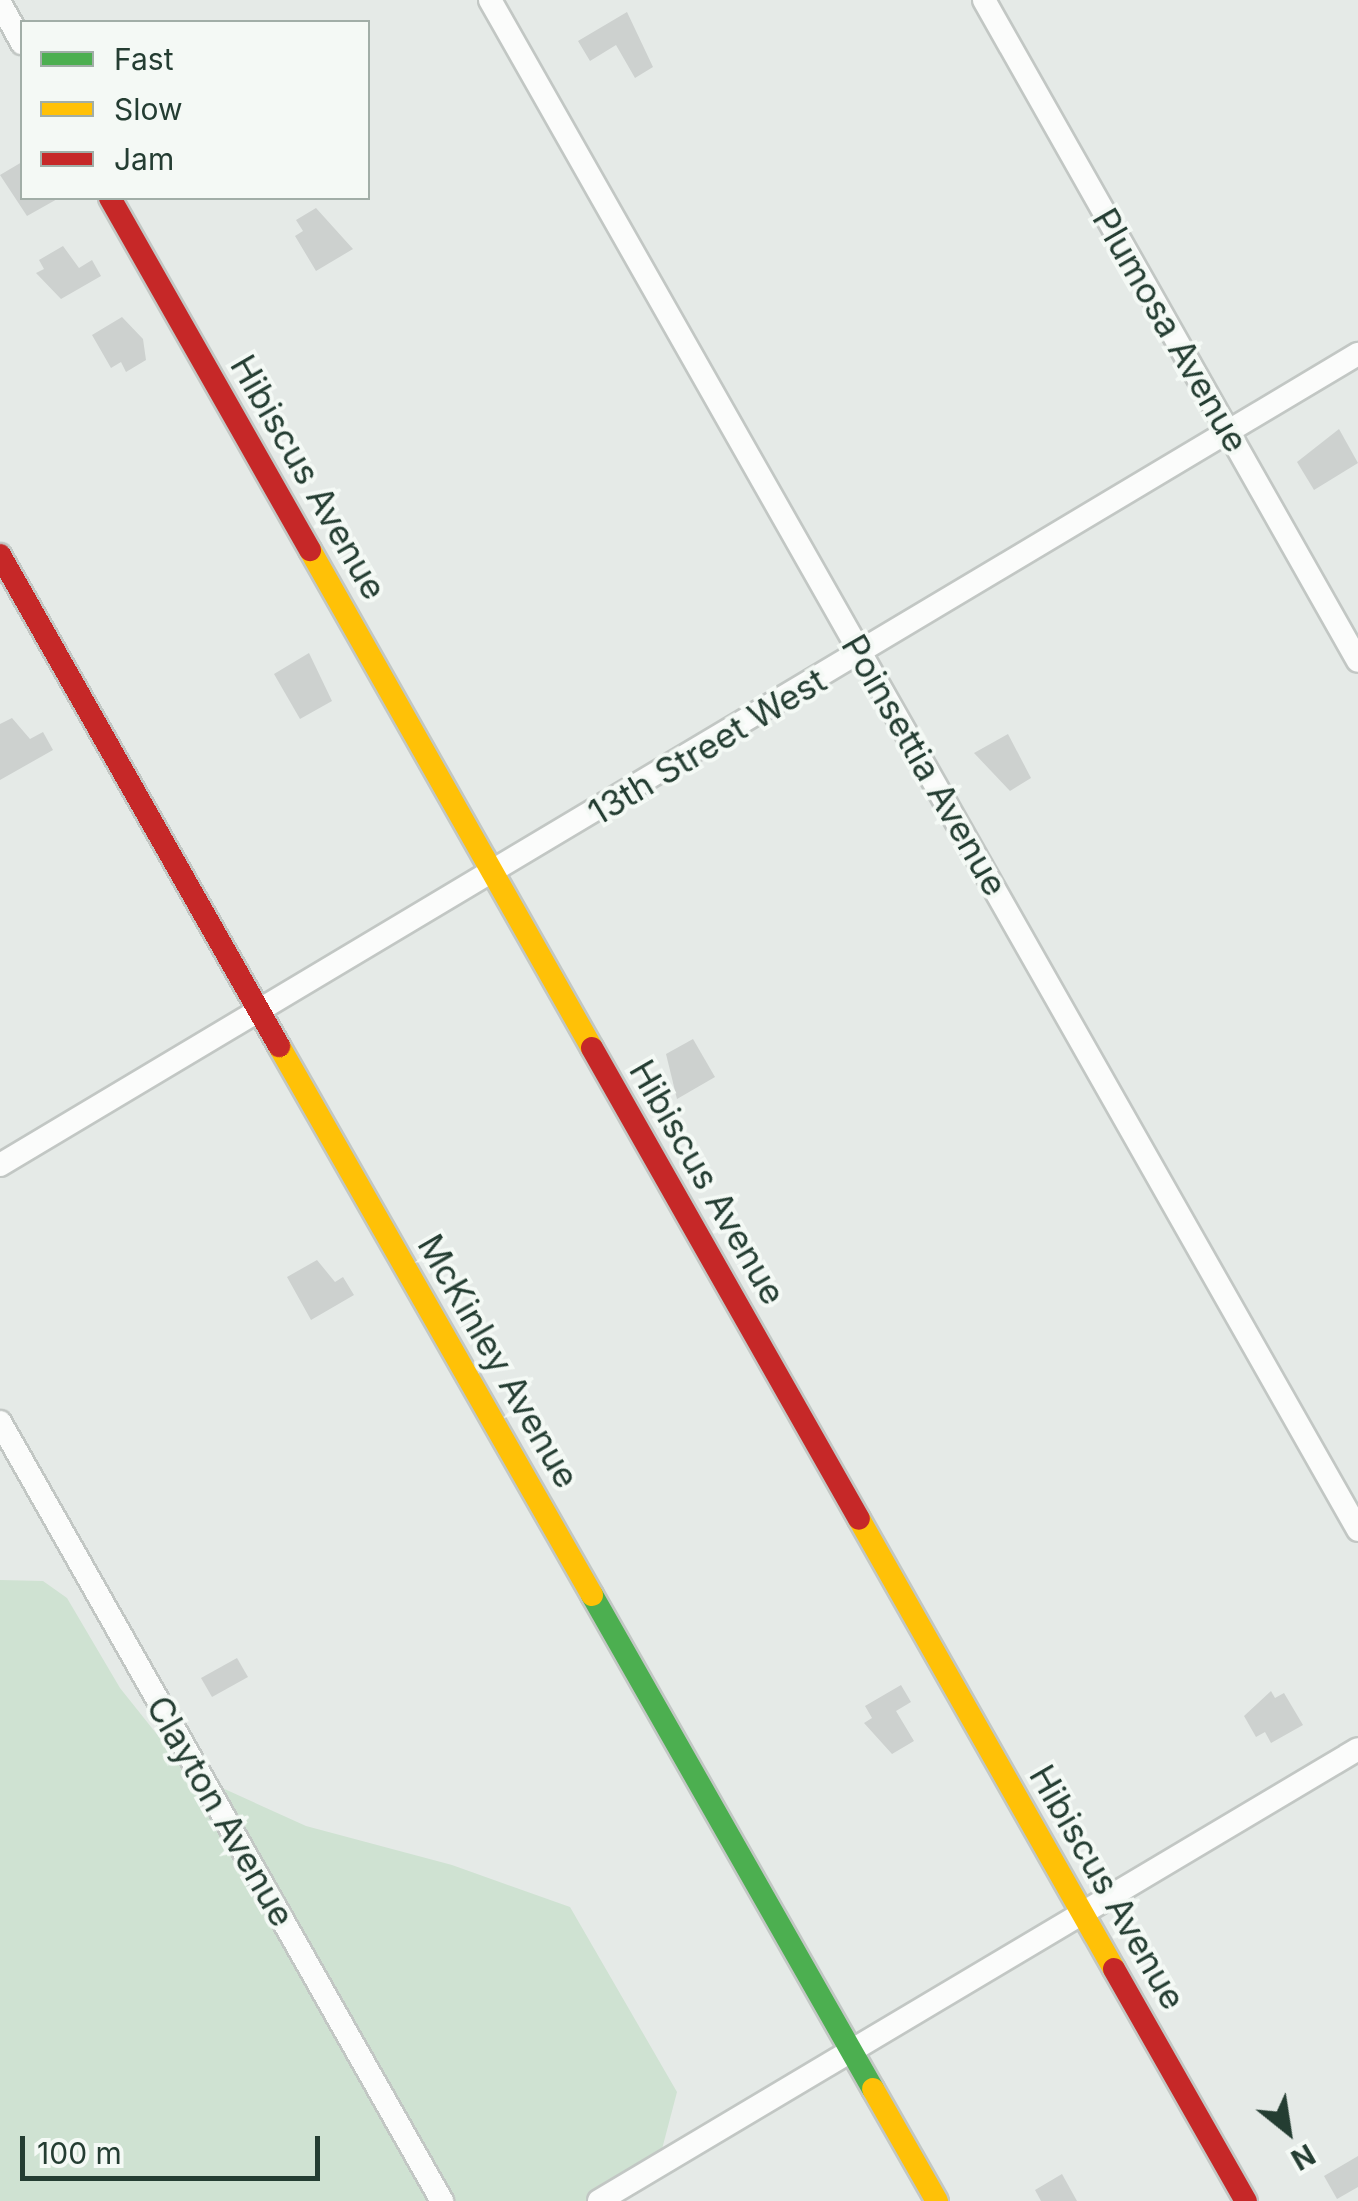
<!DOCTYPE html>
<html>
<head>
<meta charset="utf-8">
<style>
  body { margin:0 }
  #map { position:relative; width:1358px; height:2201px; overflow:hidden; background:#e5eae7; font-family:Inter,sans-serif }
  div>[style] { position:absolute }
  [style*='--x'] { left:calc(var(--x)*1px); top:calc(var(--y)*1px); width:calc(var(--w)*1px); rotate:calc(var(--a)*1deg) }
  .green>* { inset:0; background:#cfe2d2 }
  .building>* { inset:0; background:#cdd1cf }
  .roads { filter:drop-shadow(2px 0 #c2c7c4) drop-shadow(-2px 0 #c2c7c4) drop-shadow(0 2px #c2c7c4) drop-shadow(0 -2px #c2c7c4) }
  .street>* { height:22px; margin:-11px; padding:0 11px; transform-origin:11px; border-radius:11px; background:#fbfcfb }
  .fast>* { height:22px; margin:-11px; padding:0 11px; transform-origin:11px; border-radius:11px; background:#4caf50 }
  .slow>* { height:22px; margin:-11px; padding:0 11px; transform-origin:11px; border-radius:11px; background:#ffc107 }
  .jam>* { height:22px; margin:-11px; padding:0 11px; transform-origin:11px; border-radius:11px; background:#c62828 }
  span { translate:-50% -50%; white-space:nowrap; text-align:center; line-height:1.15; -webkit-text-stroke:8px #f4f9f5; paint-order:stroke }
  .street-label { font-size:35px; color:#243d32 }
  .legend { position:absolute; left:20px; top:20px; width:350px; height:180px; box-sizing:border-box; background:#f4f9f5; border:2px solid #a1aea7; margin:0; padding:12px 18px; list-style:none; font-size:30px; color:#243d32 }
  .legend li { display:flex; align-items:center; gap:20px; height:50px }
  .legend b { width:50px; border:2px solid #a1aea7 }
  .north { position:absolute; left:1238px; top:2081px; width:100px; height:100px; -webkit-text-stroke:8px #f4f9f5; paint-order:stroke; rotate:150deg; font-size:28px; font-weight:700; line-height:40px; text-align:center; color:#243d32 }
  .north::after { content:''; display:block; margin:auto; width:35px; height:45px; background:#243d32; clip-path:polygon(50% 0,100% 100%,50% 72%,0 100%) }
  .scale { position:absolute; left:20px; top:2136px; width:300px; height:45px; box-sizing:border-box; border:5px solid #243d32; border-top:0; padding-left:12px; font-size:30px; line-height:35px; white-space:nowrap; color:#243d32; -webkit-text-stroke:8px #f4f9f5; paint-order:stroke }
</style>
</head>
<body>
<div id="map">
  <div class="green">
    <i style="clip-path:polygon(0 1580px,43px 1581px,67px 1598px,120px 1688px,187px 1772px,306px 1826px,452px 1865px,570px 1907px,677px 2092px,656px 2172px,619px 2201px,0 2201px)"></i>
  </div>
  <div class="building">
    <i style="clip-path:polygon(627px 12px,653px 67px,635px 78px,616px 45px,590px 61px,578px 41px)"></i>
    <i style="clip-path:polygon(22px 162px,22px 198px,59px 198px,27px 216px,0 175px)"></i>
    <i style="clip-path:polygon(316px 208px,353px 249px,316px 271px,295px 236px,303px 231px,296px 220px)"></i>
    <i style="clip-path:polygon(63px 246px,79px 268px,92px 260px,101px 276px,61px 299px,36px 273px,44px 269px,39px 260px)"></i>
    <i style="clip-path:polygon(122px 317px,143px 339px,146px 360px,126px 372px,121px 362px,111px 368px,92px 335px)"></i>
    <i style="clip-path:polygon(1339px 429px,1358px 463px,1314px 490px,1297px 462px)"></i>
    <i style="clip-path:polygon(309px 653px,332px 701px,300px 719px,274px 674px)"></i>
    <i style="clip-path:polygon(12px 718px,30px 739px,43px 732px,53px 750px,0 780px,0 724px)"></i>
    <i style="clip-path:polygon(1008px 734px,1031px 778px,1010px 791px,974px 753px)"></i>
    <i style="clip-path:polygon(693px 1039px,715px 1077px,677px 1099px,666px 1054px)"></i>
    <i style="clip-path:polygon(317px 1260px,335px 1282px,343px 1277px,354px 1295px,311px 1320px,287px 1277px)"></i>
    <i style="clip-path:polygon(237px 1658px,248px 1677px,212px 1697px,201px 1678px)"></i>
    <i style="clip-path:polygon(901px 1685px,911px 1702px,896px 1711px,914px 1741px,892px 1754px,864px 1723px,872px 1718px,865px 1706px)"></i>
    <i style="clip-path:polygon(1271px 1691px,1275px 1698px,1284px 1693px,1303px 1725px,1271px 1743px,1265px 1732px,1256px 1737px,1244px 1716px)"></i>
    <i style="clip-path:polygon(1358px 2156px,1358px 2187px,1337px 2199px,1324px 2176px)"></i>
    <i style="clip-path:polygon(1062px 2174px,1077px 2201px,1041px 2201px,1035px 2190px)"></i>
  </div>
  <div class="roads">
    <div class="street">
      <i style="--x:490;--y:0;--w:1759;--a:60.43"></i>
      <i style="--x:984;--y:0;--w:759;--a:60.5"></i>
      <i style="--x:0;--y:3;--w:46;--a:61.2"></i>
      <i style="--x:0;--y:1165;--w:1582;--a:-30.85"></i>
      <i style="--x:0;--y:1422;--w:896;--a:60.43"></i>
      <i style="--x:599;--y:2201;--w:883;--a:-30.77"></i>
    </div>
    <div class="fast">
      <i style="--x:592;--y:1595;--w:568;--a:60.37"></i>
    </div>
    <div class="slow">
      <i style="--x:310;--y:550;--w:572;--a:60.48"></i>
      <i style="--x:279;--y:1046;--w:632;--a:60.31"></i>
      <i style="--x:859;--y:1519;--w:517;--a:60.46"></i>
      <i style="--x:873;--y:2089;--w:129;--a:60.3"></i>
    </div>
    <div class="jam">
      <i style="--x:110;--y:198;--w:405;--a:60.4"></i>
      <i style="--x:0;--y:555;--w:565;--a:60.39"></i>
      <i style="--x:592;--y:1048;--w:541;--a:60.45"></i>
      <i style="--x:1114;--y:1969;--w:267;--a:60.4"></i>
    </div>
  </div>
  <div class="street-label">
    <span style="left:1171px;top:330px;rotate:60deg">Plumosa Avenue</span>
    <span style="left:309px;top:477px;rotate:60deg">Hibiscus Avenue</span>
    <span style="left:707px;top:746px;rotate:-31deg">13th Street West</span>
    <span style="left:925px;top:765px;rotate:60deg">Poinsettia Avenue</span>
    <span style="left:708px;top:1182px;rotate:60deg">Hibiscus Avenue</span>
    <span style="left:499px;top:1361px;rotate:60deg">McKinley Avenue</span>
    <span style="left:221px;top:1811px;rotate:60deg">Clayton Avenue</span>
    <span style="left:1108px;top:1887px;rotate:60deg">Hibiscus Avenue</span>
  </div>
  <ul class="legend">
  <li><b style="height:12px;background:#4caf50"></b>Fast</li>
  <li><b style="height:12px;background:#ffc107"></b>Slow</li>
  <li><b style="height:12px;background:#c62828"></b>Jam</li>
  </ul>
  <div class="north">N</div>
  <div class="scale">100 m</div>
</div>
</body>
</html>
